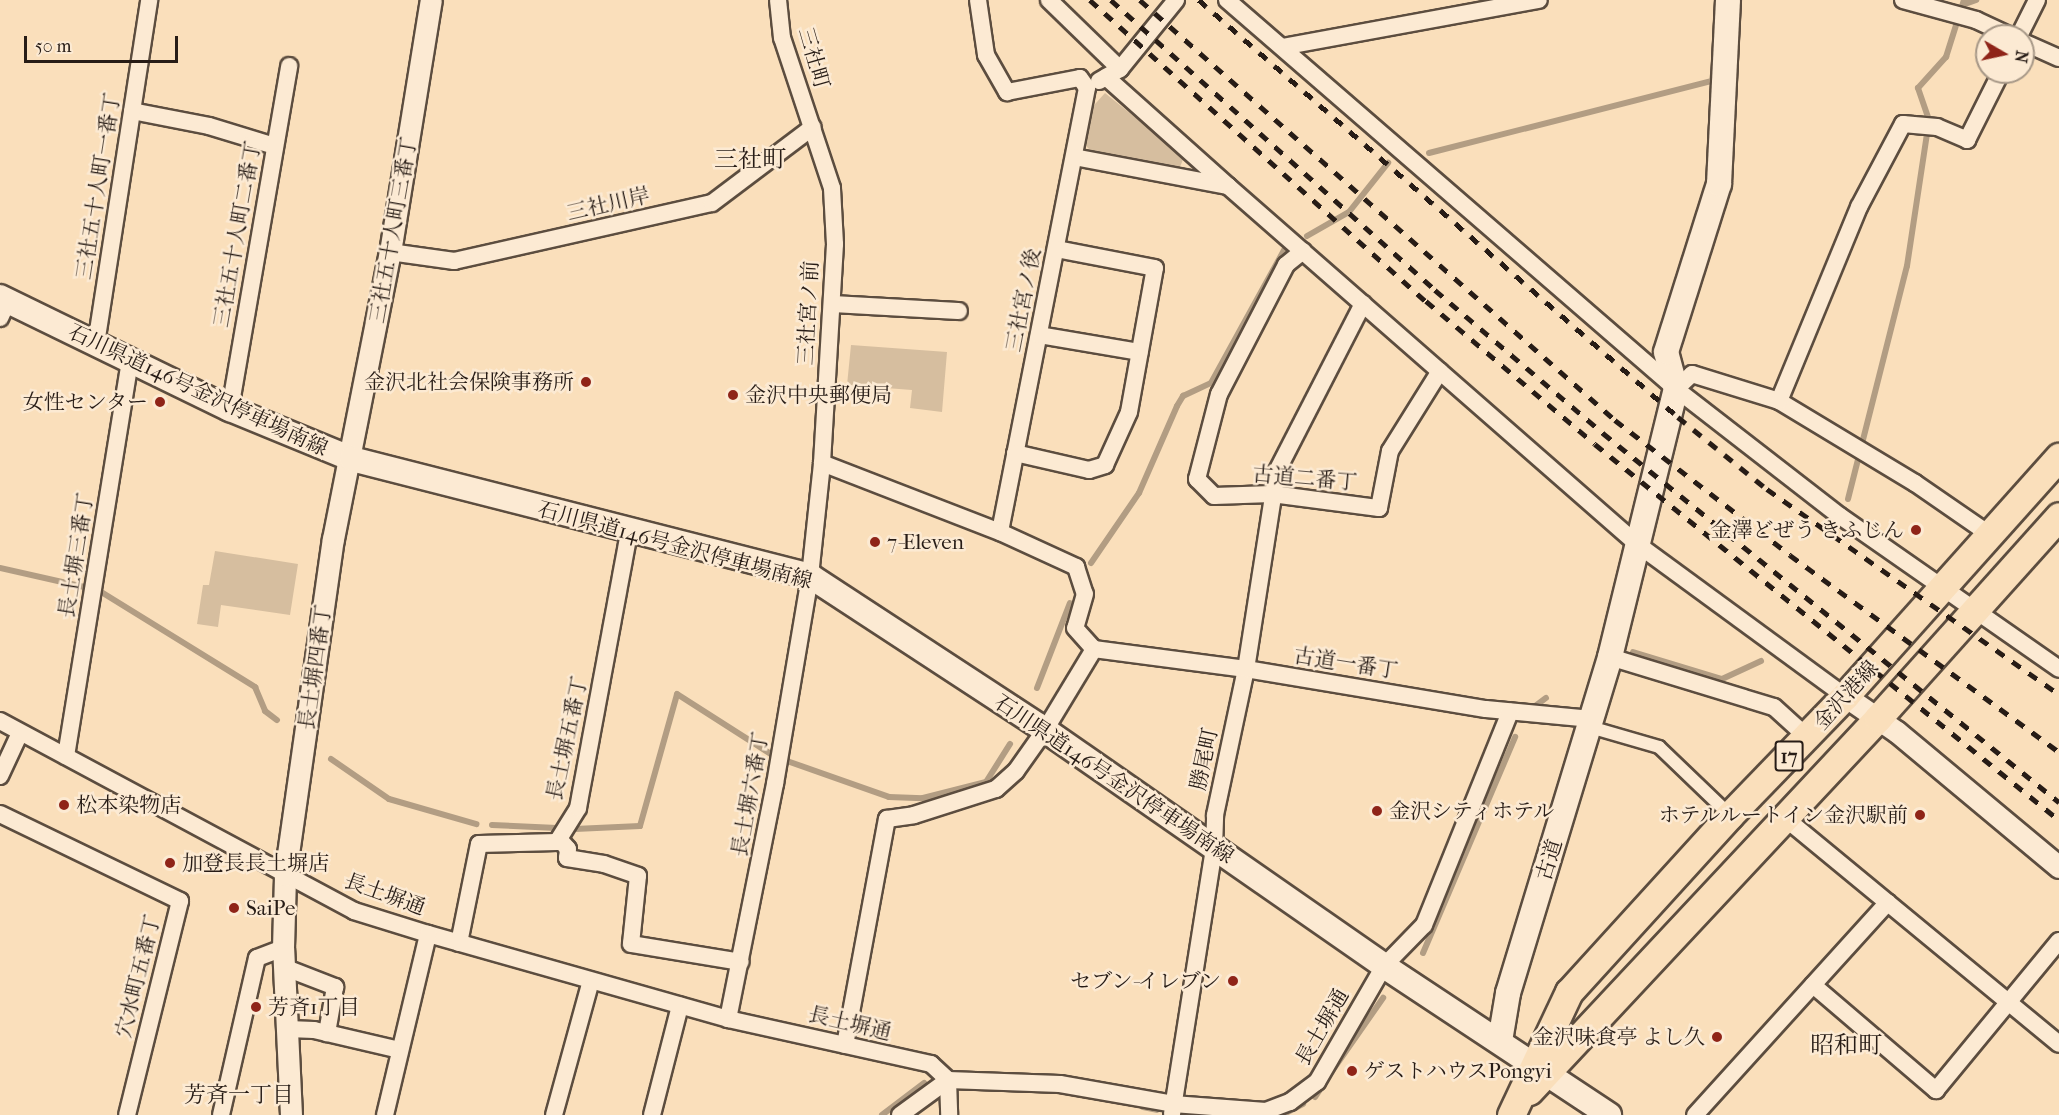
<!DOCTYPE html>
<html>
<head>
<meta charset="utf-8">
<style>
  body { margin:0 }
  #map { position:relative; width:2059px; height:1115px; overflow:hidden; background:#fadfbb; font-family:"IM FELL French Canon","Noto Serif JP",serif }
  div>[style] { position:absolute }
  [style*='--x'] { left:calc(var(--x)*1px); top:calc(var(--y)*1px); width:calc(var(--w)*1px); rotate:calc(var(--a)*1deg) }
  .green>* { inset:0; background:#d6be9f }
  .stream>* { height:6px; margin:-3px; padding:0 3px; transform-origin:3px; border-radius:3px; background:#b29d83 }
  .roads { filter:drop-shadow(2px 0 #5c4d3f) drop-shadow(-2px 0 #5c4d3f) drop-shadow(0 2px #5c4d3f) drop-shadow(0 -2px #5c4d3f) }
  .pedestrian>* { height:12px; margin:-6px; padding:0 6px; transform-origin:6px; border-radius:6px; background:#fcead3 }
  .minor>* { height:16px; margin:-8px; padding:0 8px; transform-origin:8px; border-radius:8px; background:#fcead3 }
  .tertiary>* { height:21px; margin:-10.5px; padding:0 10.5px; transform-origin:10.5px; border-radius:10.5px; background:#fcead3 }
  .secondary>* { height:24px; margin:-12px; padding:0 12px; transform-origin:12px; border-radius:12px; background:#fcead3 }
  .primary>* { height:27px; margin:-13.5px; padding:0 13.5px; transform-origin:13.5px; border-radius:13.5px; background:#fadfbb }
  .rail>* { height:4.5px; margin-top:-2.25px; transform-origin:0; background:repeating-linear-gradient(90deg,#271c16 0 10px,transparent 0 20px) }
  .dots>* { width:16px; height:16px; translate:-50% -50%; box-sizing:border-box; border:3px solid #fcead3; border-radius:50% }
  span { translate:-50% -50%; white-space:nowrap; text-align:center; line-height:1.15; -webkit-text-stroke:5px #fcead3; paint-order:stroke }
  .shield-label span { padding:2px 4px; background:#fcead3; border:2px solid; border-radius:4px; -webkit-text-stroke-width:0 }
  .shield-label { font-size:20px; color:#271c16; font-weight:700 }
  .street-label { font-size:21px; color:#271c16 }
  .poi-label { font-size:21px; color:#271c16 }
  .right { translate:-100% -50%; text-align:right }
  .left { translate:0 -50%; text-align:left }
  .neighbourhood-label { font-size:22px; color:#271c16 }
  .quarter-label { font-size:24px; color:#271c16 }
  .north { position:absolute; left:1975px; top:24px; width:60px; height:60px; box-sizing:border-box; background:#fcead3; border:2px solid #a79887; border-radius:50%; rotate:99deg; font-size:16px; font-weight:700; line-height:24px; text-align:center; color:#271c16 }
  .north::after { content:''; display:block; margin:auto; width:21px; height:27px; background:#8f2418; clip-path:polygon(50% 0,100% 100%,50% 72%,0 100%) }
  .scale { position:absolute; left:24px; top:36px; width:154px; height:27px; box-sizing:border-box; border:3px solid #271c16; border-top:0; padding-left:8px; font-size:18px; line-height:21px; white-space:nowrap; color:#271c16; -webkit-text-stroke:4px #fcead3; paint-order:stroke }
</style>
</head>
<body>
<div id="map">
  <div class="green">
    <i style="clip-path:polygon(1105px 93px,1184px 157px,1180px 167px,1090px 150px,1083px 143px,1087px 113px)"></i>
    <i style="clip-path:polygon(851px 345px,947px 352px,942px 412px,910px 408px,912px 390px,847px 385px)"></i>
    <i style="clip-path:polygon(215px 551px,298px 564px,290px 615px,221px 605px,218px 627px,197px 624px,203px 585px,209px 585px)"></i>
  </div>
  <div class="stream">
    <i style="--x:1965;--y:4;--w:12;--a:-20"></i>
    <i style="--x:1429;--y:153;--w:292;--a:-14.3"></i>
    <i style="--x:1712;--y:81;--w:7;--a:-82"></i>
    <i style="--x:1307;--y:236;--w:48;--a:-29.7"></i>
    <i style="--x:1349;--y:212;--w:63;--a:-51.5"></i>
    <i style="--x:1848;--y:499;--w:240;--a:-75.8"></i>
    <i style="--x:1907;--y:266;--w:148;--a:-81.4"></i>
    <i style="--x:1929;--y:120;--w:34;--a:-109"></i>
    <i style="--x:1918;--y:88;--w:42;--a:-47.9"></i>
    <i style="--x:1946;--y:57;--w:60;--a:-72.5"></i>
    <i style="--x:1091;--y:563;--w:85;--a:-55.6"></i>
    <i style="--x:1139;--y:493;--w:95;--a:-66.4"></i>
    <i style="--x:1177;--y:406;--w:12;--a:-59"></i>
    <i style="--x:1183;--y:396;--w:31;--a:-25"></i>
    <i style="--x:1211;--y:383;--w:152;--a:-61.2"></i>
    <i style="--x:0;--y:568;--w:91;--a:12.7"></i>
    <i style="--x:98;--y:590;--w:185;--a:31.7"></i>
    <i style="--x:255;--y:687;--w:26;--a:67"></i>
    <i style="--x:265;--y:711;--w:15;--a:37"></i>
    <i style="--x:1633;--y:652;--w:93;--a:16.9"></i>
    <i style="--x:1722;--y:679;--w:43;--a:-24.8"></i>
    <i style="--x:1037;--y:688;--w:91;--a:-68.8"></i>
    <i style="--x:1534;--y:707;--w:15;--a:-37"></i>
    <i style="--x:331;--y:759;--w:70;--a:34.6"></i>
    <i style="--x:389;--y:799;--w:91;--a:16"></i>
    <i style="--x:787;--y:761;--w:108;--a:19.4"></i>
    <i style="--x:889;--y:797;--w:34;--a:2"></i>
    <i style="--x:923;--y:798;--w:65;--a:-14.3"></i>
    <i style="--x:986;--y:782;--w:45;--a:-57.7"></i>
    <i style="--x:492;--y:825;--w:65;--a:2.6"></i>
    <i style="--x:575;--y:829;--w:65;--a:-2.6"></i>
    <i style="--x:640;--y:826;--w:137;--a:-74.3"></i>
    <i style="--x:677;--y:694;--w:115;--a:32.6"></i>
    <i style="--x:1423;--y:953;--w:235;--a:-66.9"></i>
    <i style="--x:1330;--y:1074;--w:93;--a:-55.1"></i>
    <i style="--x:1315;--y:1097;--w:14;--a:-56"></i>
    <i style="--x:1143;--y:1107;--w:14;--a:12"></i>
    <i style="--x:882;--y:1115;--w:53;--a:-37.3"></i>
    <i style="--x:1282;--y:1115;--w:24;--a:-28"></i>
  </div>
  <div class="roads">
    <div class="pedestrian">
      <i style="--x:1590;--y:727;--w:72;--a:16.2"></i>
      <i style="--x:1659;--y:747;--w:98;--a:43.8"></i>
    </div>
    <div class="minor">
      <i style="--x:978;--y:0;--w:56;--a:81.7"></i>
      <i style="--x:986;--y:55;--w:43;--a:60.4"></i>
      <i style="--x:1007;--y:92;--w:74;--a:-10.9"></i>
      <i style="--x:1080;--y:78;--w:12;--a:55"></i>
      <i style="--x:1087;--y:88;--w:452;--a:101.1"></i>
      <i style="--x:1049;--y:0;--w:99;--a:44.2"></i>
      <i style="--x:1227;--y:0;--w:594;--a:40.9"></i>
      <i style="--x:1676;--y:389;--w:207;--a:37.8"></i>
      <i style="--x:1840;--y:516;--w:267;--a:34.9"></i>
      <i style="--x:1903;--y:0;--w:76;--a:15.3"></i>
      <i style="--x:1976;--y:20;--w:38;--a:25"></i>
      <i style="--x:2019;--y:36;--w:40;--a:-63.4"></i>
      <i style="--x:2023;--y:42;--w:39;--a:24"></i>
      <i style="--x:1282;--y:47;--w:261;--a:-10.4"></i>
      <i style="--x:1106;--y:77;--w:164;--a:41.8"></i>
      <i style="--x:1099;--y:81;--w:24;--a:-30"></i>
      <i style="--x:1120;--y:69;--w:89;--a:-50.9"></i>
      <i style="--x:132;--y:111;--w:78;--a:11"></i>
      <i style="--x:209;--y:126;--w:69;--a:16.9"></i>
      <i style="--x:1074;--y:157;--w:157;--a:10.7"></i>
      <i style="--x:1228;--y:186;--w:544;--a:41.2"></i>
      <i style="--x:1637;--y:544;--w:258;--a:36.2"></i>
      <i style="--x:1303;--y:251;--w:22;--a:141"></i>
      <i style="--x:1286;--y:265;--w:145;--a:117.4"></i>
      <i style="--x:1219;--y:394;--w:88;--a:104.5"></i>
      <i style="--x:1197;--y:479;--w:24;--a:45"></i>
      <i style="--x:1214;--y:496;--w:58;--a:-2"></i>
      <i style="--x:1272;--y:494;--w:108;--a:7.5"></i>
      <i style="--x:1379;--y:508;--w:58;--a:-79.1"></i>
      <i style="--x:1390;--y:451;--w:94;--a:-58"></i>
      <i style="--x:390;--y:252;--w:65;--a:8"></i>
      <i style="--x:454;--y:261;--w:264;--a:-12.7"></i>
      <i style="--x:712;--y:203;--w:126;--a:-37"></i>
      <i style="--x:832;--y:304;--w:127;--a:3.2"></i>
      <i style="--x:0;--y:318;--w:19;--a:-65"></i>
      <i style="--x:1039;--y:335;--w:102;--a:9.6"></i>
      <i style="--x:96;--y:344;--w:348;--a:-81.2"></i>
      <i style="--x:1676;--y:389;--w:22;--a:-43"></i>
      <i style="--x:1692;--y:374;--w:91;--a:17.2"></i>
      <i style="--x:1779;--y:401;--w:159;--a:31.1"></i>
      <i style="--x:1915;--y:483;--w:90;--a:34.6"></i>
      <i style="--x:1779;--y:401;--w:210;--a:-67.6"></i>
      <i style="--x:1859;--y:207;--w:94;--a:-62.1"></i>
      <i style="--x:1903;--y:124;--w:34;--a:5"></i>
      <i style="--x:1937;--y:127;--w:33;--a:23"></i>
      <i style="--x:1967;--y:140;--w:76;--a:-63.4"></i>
      <i style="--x:230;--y:409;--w:348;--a:-80.2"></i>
      <i style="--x:1015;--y:453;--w:76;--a:12.9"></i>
      <i style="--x:1089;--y:470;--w:17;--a:-17"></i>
      <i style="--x:1105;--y:465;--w:58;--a:-65.6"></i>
      <i style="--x:1129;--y:412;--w:146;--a:-79.8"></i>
      <i style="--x:1155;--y:268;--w:101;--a:-169.1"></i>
      <i style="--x:822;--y:463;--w:191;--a:21.2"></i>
      <i style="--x:1000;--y:532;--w:84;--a:24.7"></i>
      <i style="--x:1076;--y:567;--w:28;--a:72"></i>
      <i style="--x:1085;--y:594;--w:35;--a:106"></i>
      <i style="--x:1075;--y:628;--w:28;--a:48"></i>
      <i style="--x:1094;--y:649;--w:153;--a:7.5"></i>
      <i style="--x:1246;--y:669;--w:243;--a:9.5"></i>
      <i style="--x:1486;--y:709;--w:106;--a:5.4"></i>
      <i style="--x:1610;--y:657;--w:171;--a:17"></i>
      <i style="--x:1774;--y:707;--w:45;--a:42.3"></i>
      <i style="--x:0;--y:721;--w:402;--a:28.2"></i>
      <i style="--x:354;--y:911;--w:77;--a:17.3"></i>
      <i style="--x:428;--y:934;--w:312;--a:15.8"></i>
      <i style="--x:728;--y:1019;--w:208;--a:12.5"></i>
      <i style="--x:931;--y:1064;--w:23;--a:43"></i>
      <i style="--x:948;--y:1080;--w:112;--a:2"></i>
      <i style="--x:1060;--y:1084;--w:115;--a:10"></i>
      <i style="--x:1173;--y:1104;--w:93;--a:4.3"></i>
      <i style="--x:1266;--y:1111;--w:26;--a:-21"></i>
      <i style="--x:1290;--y:1102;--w:34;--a:-37"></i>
      <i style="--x:1317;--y:1082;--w:134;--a:-60"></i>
      <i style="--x:1384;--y:966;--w:57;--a:-45.7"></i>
      <i style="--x:1424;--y:925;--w:230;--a:-68"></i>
      <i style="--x:66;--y:756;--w:400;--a:-80.8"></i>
      <i style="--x:0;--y:776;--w:47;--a:-65.1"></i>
      <i style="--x:0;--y:814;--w:200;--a:25.8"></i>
      <i style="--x:180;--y:901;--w:220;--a:103.9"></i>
      <i style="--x:1785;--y:818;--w:355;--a:39.5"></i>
      <i style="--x:559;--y:839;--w:13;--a:48"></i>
      <i style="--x:568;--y:849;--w:9;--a:96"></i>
      <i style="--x:567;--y:858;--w:37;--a:9"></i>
      <i style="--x:604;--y:864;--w:36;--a:19"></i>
      <i style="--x:638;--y:876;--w:68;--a:95.9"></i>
      <i style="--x:631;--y:944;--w:111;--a:9.3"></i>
      <i style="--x:459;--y:943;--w:101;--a:-78.6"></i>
      <i style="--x:479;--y:844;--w:78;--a:-1.5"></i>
      <i style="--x:557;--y:842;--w:40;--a:-58"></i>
      <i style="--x:578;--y:808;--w:280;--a:-79.5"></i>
      <i style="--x:286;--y:968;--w:53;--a:21.2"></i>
      <i style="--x:335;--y:987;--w:47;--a:99.9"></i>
      <i style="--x:1813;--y:985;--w:162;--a:40.5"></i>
      <i style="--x:1936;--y:1090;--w:193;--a:-50.5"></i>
      <i style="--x:728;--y:1019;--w:240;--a:-78.7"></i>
      <i style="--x:775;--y:784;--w:211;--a:-80.4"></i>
      <i style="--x:810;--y:576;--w:114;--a:-83.9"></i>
      <i style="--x:822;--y:463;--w:219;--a:-86.6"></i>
      <i style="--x:835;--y:244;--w:56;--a:-93.1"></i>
      <i style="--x:832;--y:188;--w:158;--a:-108.4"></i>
      <i style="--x:782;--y:38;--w:38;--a:-96"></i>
      <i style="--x:288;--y:1029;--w:26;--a:2"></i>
      <i style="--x:314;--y:1030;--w:88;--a:13.1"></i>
      <i style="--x:845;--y:1045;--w:230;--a:-79.5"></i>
      <i style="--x:887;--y:819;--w:27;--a:-8"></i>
      <i style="--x:914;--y:815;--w:86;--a:-17.6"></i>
      <i style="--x:996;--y:789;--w:27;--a:-42"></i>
      <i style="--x:1016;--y:771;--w:50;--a:-54.7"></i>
      <i style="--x:1045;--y:730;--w:95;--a:-58.8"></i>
      <i style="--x:948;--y:1080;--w:35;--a:88"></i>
      <i style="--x:1172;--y:1114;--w:269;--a:-81"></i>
      <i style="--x:1214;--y:848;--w:33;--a:-88"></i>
      <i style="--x:1215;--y:815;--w:149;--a:-78"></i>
      <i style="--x:1246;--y:669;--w:200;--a:-81.1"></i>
      <i style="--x:1277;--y:471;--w:188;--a:-62.8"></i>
      <i style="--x:221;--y:1115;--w:161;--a:-77.1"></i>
      <i style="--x:257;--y:958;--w:28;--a:-21"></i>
      <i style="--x:385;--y:1115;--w:186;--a:-76.6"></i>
      <i style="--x:554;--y:1115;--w:139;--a:-74.6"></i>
      <i style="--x:652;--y:1115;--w:113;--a:-75.6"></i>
      <i style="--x:900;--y:1115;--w:59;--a:-36.1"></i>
      <i style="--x:1695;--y:1115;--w:287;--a:-47.8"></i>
    </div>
    <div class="tertiary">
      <i style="--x:1845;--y:696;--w:63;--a:34.7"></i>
      <i style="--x:1897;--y:732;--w:211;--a:39.8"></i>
      <i style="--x:291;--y:1115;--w:167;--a:-92.7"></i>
      <i style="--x:283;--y:948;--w:73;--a:-88.4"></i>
      <i style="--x:285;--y:875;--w:339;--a:-81.9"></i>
      <i style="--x:333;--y:539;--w:293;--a:-78.8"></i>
      <i style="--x:390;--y:252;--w:255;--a:-80.8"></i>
    </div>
    <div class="secondary">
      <i style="--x:0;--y:297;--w:256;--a:26"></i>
      <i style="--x:230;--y:409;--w:132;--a:22.3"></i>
      <i style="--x:352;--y:459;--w:473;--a:14.3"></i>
      <i style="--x:810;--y:576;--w:281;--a:33.2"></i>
      <i style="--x:1045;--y:730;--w:413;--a:34.8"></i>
      <i style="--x:1384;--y:966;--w:270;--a:33.5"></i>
      <i style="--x:1500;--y:1041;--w:49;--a:-80.5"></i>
      <i style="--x:1508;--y:993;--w:351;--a:-73.1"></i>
      <i style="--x:1610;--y:657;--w:276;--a:-76.2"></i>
      <i style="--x:1676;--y:389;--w:38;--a:-105"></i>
      <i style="--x:1666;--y:352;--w:176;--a:-72.5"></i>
      <i style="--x:1719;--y:184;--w:184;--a:-87.2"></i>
    </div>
    <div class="primary">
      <i style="--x:1529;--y:1091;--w:511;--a:-46.9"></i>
      <i style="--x:1878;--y:718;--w:271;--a:-48.1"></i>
      <i style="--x:1511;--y:1115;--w:136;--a:-64.8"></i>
      <i style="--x:1569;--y:992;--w:239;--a:-47.7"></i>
      <i style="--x:1730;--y:815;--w:165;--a:-46"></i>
      <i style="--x:1845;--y:696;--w:321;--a:-48.2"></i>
    </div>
  </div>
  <div class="rail">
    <i style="--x:1090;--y:0;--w:451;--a:41.9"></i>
    <i style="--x:1426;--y:301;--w:221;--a:40.2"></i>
    <i style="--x:1595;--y:444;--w:597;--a:39.02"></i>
    <i style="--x:1111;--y:0;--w:435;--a:41.8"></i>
    <i style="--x:1435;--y:290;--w:221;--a:40.4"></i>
    <i style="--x:1603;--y:433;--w:587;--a:38.98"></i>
    <i style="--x:1140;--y:0;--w:634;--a:41.48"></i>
    <i style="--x:1615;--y:420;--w:221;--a:37.6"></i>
    <i style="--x:1790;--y:555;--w:333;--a:36.2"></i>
    <i style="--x:1199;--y:0;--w:635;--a:41.04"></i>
    <i style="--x:1678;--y:417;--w:114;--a:39"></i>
    <i style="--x:1767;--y:489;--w:357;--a:35.1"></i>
  </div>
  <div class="dots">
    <i style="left:586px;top:382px;background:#8f2418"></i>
    <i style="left:733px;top:395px;background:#8f2418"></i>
    <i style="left:160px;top:402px;background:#8f2418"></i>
    <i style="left:1916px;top:530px;background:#8f2418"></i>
    <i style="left:875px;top:542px;background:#8f2418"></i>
    <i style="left:64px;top:805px;background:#8f2418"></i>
    <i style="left:1377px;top:811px;background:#8f2418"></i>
    <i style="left:1920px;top:815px;background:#8f2418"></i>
    <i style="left:170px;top:863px;background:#8f2418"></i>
    <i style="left:234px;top:908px;background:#8f2418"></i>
    <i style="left:1233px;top:981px;background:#8f2418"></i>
    <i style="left:256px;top:1007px;background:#8f2418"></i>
    <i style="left:1717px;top:1037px;background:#8f2418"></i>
    <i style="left:1352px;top:1071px;background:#8f2418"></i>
  </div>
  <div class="shield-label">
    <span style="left:1789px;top:756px">17</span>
  </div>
  <div class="street-label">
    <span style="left:814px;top:58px;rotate:74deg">三社町</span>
    <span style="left:98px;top:186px;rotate:-81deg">三社五十人町一番丁</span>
    <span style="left:608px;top:204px;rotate:-13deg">三社川岸</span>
    <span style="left:393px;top:230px;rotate:-80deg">三社五十人町三番丁</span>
    <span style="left:237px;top:234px;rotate:-80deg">三社五十人町二番丁</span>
    <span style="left:1023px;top:300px;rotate:-79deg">三社宮ノ後</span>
    <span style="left:808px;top:313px;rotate:-87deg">三社宮ノ前</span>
    <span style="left:198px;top:390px;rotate:25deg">石川県道146号金沢停車場南線</span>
    <span style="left:1305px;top:478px;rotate:5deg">古道二番丁</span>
    <span style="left:675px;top:545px;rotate:15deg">石川県道146号金沢停車場南線</span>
    <span style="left:76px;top:555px;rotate:-81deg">長土塀三番丁</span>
    <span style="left:1346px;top:663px;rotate:9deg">古道一番丁</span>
    <span style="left:315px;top:667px;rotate:-82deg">長土塀四番丁</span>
    <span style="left:1846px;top:695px;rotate:-48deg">金沢港線</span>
    <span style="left:567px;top:738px;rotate:-78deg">長土塀五番丁</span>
    <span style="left:1204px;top:759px;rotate:-78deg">勝尾町</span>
    <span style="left:1114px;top:779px;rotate:34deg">石川県道146号金沢停車場南線</span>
    <span style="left:750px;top:794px;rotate:-80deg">長土塀六番丁</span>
    <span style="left:1549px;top:860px;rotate:-73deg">古道</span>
    <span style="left:385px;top:894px;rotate:20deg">長土塀通</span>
    <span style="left:138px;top:976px;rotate:-76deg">穴水町五番丁</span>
    <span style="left:850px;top:1023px;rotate:13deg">長土塀通</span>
    <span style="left:1322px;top:1027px;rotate:-60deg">長土塀通</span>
  </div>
  <div class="poi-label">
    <span class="right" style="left:574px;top:382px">金沢北社会保険事務所</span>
    <span class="left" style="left:745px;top:395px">金沢中央郵便局</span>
    <span class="right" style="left:148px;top:402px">女性センター</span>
    <span class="right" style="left:1904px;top:530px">金澤どぜう きふじん</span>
    <span class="left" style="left:887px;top:542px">7-Eleven</span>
    <span class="left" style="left:76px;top:805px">松本染物店</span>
    <span class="left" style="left:1389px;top:811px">金沢シティホテル</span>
    <span class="right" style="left:1908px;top:815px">ホテルルートイン金沢駅前</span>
    <span class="left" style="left:182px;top:863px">加登長長土塀店</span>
    <span class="left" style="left:246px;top:908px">SaiPe</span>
    <span class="right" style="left:1221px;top:981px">セブン-イレブン</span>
    <span class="left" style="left:268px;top:1007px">芳斉1丁目</span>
    <span class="right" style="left:1705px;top:1037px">金沢味食亭 よし久</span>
    <span class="left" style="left:1364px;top:1071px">ゲストハウスPongyi</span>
  </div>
  <div class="neighbourhood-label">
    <span style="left:239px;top:1096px">芳斉一丁目</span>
  </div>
  <div class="quarter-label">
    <span style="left:750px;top:160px">三社町</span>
    <span style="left:1846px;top:1046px">昭和町</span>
  </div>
  <div class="north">N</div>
  <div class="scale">50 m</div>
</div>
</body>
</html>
